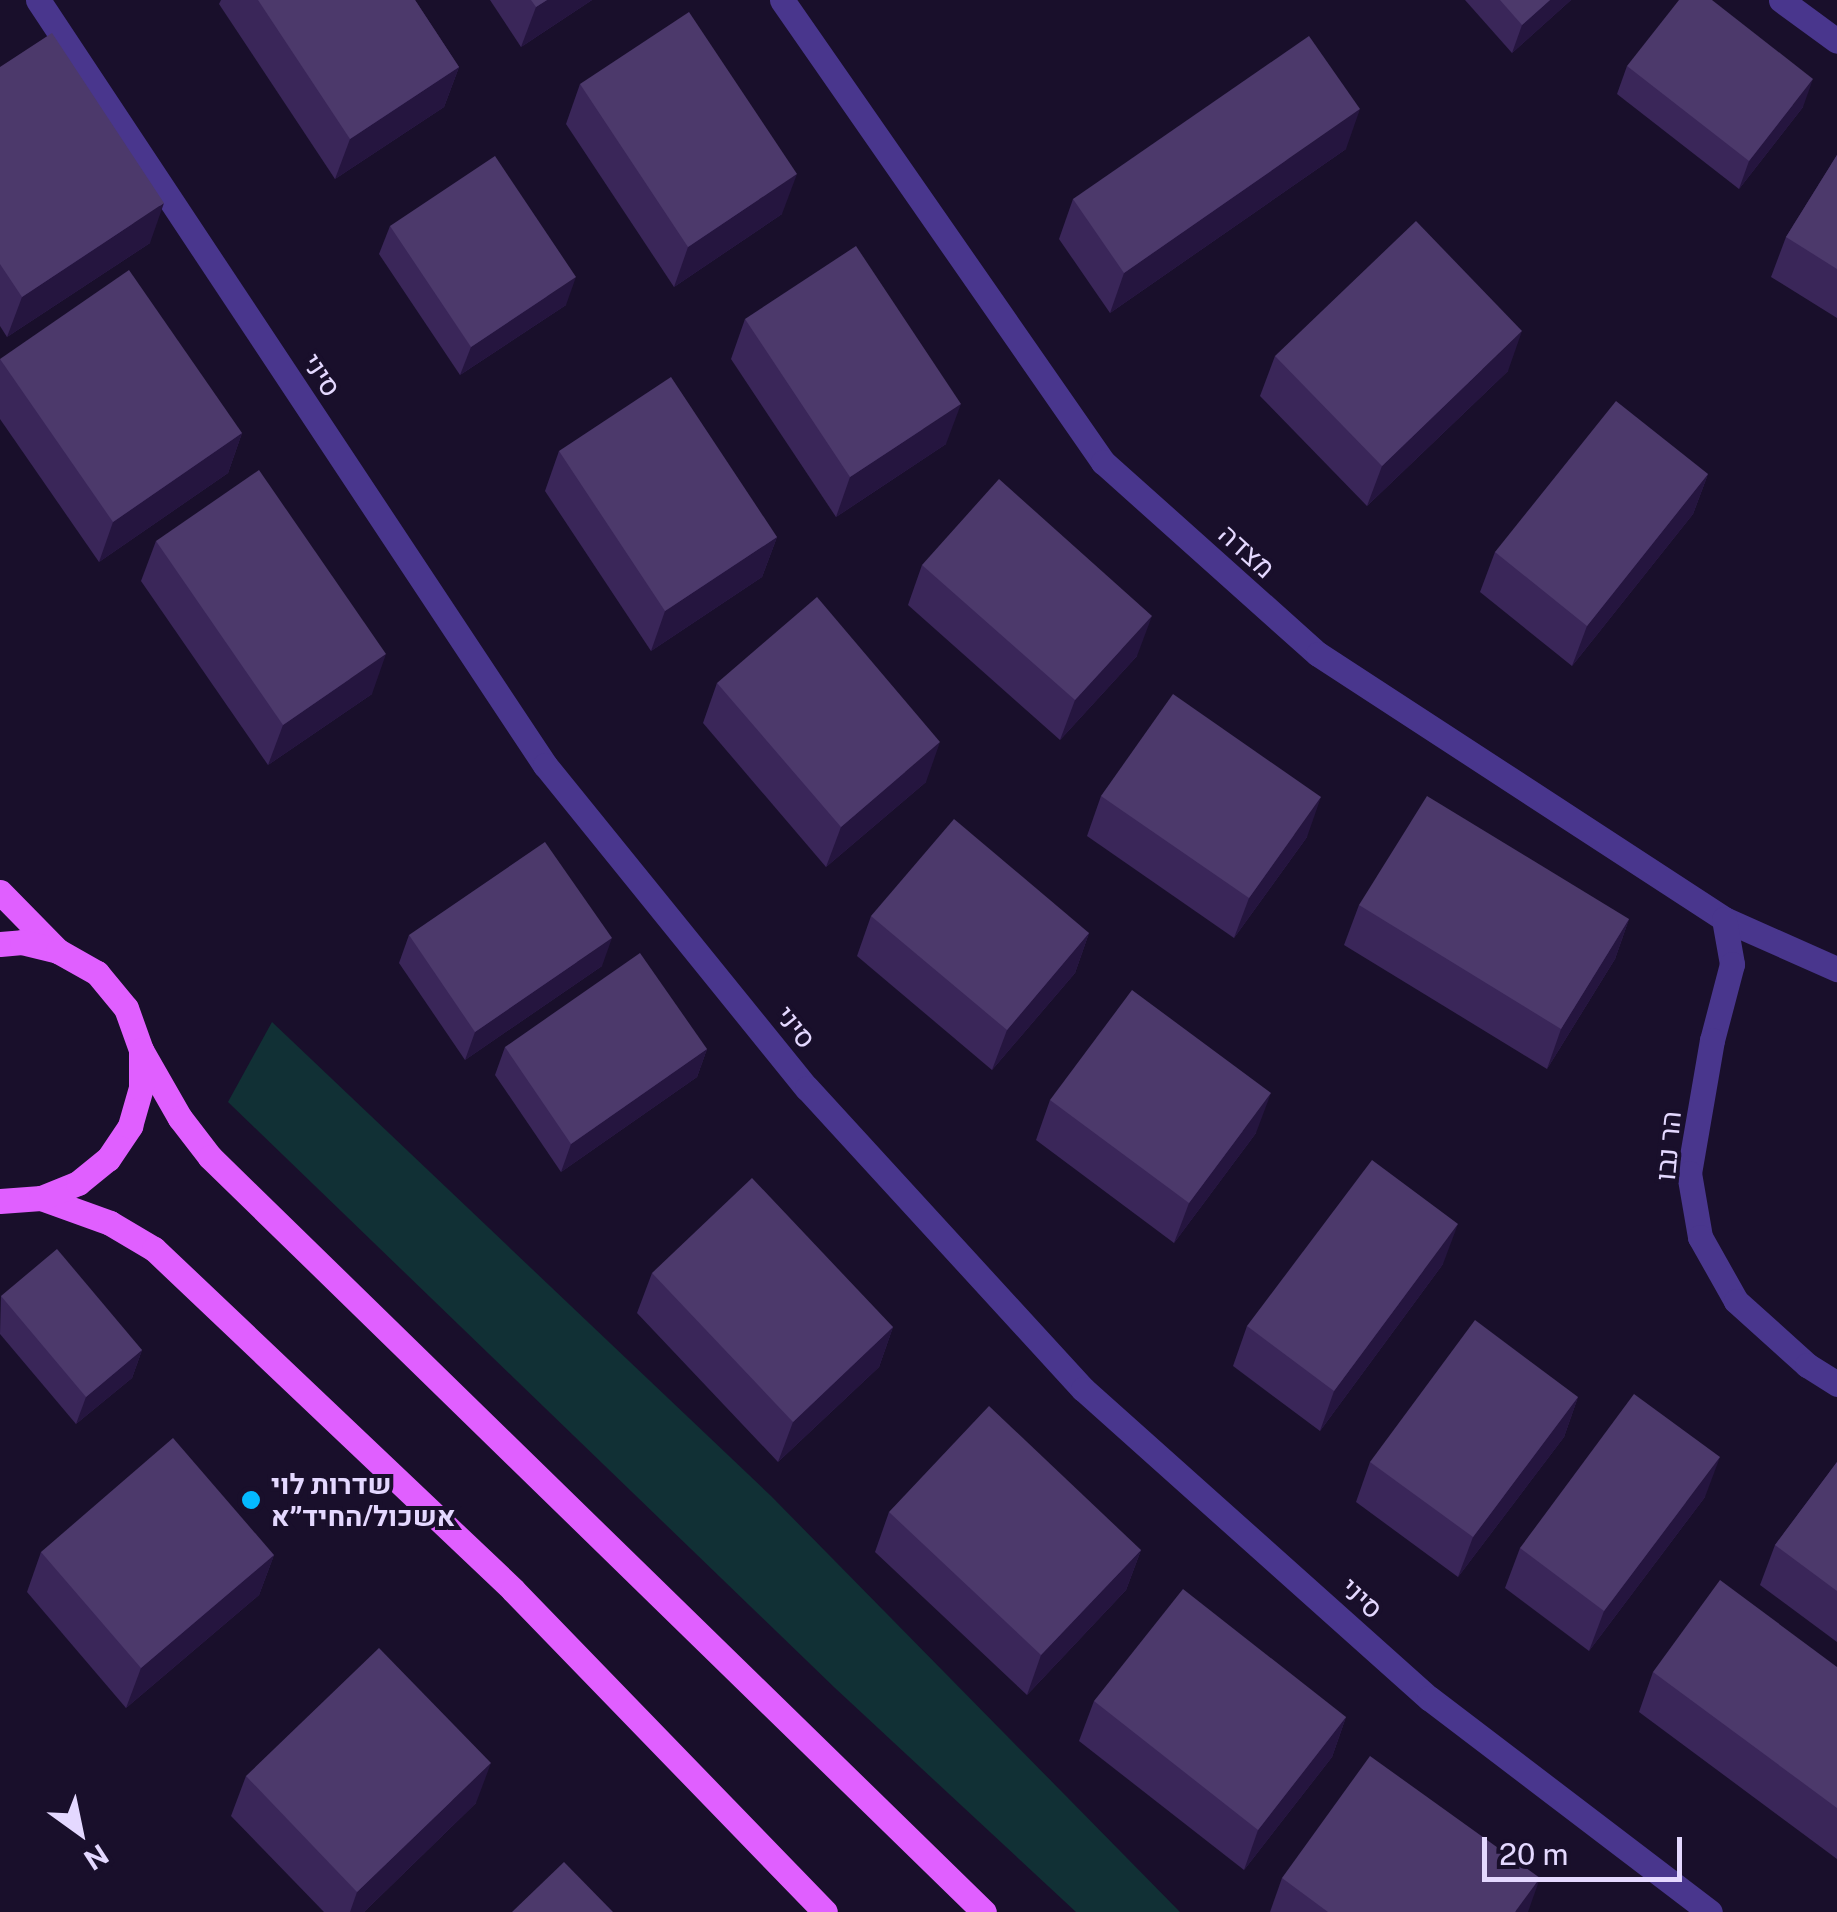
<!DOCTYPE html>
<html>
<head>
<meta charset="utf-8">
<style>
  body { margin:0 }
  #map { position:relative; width:1837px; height:1912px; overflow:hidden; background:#190f2b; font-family:"Public Sans",Heebo,sans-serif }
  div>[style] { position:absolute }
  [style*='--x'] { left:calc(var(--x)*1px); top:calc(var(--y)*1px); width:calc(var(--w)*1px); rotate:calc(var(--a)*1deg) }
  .green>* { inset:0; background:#113035 }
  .minor>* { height:25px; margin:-12.5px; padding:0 12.5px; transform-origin:12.5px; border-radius:12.5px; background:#49368d }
  .major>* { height:25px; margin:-12.5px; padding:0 12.5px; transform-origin:12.5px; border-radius:12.5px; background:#e05fff }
  .wall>* { inset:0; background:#3a2659 }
  .shaded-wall>* { inset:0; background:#25153f }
  .building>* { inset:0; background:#4c396b }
  .dots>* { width:28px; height:28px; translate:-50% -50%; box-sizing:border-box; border:5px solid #190f2b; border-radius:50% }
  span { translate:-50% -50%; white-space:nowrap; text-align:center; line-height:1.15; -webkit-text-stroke:8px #190f2b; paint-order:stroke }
  .street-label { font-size:28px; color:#e4d8ff }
  .poi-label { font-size:28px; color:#e4d8ff; font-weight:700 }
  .left { translate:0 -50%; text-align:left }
  .north { position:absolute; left:30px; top:1782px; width:100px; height:100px; -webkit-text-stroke:8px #190f2b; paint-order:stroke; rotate:147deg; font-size:28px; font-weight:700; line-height:40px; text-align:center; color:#e4d8ff }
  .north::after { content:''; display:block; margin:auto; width:35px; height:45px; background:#e4d8ff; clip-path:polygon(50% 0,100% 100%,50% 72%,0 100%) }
  .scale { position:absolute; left:1482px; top:1837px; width:200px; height:45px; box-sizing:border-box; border:5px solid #e4d8ff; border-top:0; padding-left:12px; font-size:30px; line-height:35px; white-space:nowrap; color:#e4d8ff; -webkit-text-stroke:8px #190f2b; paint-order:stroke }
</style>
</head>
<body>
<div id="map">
  <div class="green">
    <i style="clip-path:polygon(272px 1022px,771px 1496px,1180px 1912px,1076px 1912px,835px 1688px,228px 1102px)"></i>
  </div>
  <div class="minor">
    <i style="--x:38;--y:0;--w:918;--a:56.47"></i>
    <i style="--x:545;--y:765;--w:416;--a:51"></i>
    <i style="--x:807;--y:1088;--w:408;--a:47.5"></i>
    <i style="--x:1083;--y:1389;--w:464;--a:41.8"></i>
    <i style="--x:1429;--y:1698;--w:353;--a:37.3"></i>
    <i style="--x:782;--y:0;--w:563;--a:55.21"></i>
    <i style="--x:1103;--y:462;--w:288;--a:41.8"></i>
    <i style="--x:1318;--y:654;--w:485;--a:33.1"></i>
    <i style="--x:1724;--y:919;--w:124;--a:23.9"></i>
    <i style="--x:1781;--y:0;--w:69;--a:36.2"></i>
    <i style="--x:1724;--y:919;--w:46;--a:79.9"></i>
    <i style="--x:1732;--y:964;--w:79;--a:104.7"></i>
    <i style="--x:1712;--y:1040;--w:135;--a:99.8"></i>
    <i style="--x:1689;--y:1173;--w:65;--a:80.2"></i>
    <i style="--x:1700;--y:1237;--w:73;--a:60.6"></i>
    <i style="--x:1736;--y:1301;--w:96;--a:42"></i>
    <i style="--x:1807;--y:1365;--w:36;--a:32"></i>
  </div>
  <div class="major">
    <i style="--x:0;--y:892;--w:83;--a:45.5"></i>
    <i style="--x:0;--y:944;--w:22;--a:-5"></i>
    <i style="--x:22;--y:942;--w:37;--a:14"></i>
    <i style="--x:58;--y:951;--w:45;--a:29.4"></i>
    <i style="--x:97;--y:973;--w:45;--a:50.4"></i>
    <i style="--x:126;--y:1008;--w:45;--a:70.3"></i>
    <i style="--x:141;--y:1050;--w:78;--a:60.2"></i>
    <i style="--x:180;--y:1118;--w:49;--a:52.4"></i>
    <i style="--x:210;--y:1157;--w:1081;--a:44.29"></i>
    <i style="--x:41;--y:1198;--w:73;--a:19.9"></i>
    <i style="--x:110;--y:1223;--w:51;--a:30.6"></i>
    <i style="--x:154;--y:1249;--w:495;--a:43.5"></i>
    <i style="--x:513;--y:1590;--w:448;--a:45.9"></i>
    <i style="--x:0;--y:1201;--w:41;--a:-4.2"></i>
    <i style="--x:41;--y:1198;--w:40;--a:-22"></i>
    <i style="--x:78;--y:1183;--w:38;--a:-39"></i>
    <i style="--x:108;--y:1159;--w:40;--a:-56"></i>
    <i style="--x:130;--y:1126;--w:40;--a:-74"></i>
    <i style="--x:141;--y:1088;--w:38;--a:-90"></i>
  </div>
  <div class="wall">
    <i style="clip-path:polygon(221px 0,415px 0,459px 67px,444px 107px,335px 179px,219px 4px)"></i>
    <i style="clip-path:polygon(490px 0,592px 0,521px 47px)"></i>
    <i style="clip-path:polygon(1465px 0,1571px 0,1512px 53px)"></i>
    <i style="clip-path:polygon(1627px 66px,1803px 107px,1739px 189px,1617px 94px)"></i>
    <i style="clip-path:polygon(0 67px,150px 243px,7px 337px,0 326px)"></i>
    <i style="clip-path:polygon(580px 84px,782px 214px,674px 287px,566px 124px)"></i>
    <i style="clip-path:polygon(1346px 149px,1110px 313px,1059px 239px,1073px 199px)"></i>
    <i style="clip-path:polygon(1837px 155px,1837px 318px,1771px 277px,1786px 237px)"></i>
    <i style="clip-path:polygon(390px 226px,566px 305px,460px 375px,379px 254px)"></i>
    <i style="clip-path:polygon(745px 319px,946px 444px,836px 517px,731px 359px)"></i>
    <i style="clip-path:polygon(1275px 356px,1508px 371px,1367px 506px,1260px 396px)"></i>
    <i style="clip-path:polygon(0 359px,242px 433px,228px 473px,99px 562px,0 419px)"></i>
    <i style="clip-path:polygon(559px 451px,777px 537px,762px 577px,651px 651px,545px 491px)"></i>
    <i style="clip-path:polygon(1708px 474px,1693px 514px,1572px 666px,1480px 592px,1495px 552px)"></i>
    <i style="clip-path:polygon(156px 541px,372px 694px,268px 765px,141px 581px)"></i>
    <i style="clip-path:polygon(922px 565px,1137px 656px,1060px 740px,908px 605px)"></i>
    <i style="clip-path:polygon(717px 683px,926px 782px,826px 867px,703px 723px)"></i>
    <i style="clip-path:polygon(1101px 796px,1307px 837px,1234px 938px,1087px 836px)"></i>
    <i style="clip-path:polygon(1359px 905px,1629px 919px,1615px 959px,1547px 1069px,1344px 945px)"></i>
    <i style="clip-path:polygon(871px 916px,1089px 933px,1075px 973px,992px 1070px,857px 956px)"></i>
    <i style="clip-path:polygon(409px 935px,602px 966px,465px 1060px,399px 963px)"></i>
    <i style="clip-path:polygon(505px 1047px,707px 1049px,697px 1077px,561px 1172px,495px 1075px)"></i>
    <i style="clip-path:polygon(1050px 1100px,1256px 1133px,1174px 1243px,1036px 1140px)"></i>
    <i style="clip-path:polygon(1443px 1264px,1320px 1431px,1233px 1366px,1247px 1326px)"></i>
    <i style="clip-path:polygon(652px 1273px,893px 1327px,879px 1367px,778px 1462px,637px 1313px)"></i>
    <i style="clip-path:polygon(1px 1296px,142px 1350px,132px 1378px,76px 1424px,0 1334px)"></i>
    <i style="clip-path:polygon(1578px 1397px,1564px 1437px,1458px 1577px,1356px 1502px,1370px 1462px)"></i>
    <i style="clip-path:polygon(1837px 1462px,1837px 1642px,1760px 1585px,1775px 1545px)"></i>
    <i style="clip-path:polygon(1705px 1497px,1589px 1651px,1505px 1588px,1520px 1548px)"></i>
    <i style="clip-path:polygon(889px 1512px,1141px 1550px,1126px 1590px,1027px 1695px,875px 1552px)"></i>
    <i style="clip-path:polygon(41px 1552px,274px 1555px,259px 1595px,126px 1708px,27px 1592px)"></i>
    <i style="clip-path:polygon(1837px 1667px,1837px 1859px,1639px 1712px,1653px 1672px)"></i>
    <i style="clip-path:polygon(1094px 1701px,1346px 1717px,1332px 1757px,1244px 1870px,1079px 1741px)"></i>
    <i style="clip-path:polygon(246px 1776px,476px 1803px,364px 1912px,324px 1912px,231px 1816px)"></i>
    <i style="clip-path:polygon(1282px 1878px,1528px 1912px,1270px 1912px)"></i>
  </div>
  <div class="shaded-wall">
    <i style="clip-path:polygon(547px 0,592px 0,521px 47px,536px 7px)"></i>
    <i style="clip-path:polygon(1550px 0,1571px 0,1512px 53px,1522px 25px)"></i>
    <i style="clip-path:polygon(459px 67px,444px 107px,335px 179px,350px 139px)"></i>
    <i style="clip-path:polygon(1813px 79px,1803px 107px,1739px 189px,1749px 161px)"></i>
    <i style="clip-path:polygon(1360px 109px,1346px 149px,1110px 313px,1124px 273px)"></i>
    <i style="clip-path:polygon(797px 174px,782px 214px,674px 287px,688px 247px)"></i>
    <i style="clip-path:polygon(164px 203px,150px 243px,7px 337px,22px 297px)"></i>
    <i style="clip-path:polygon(576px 277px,566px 305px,460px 375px,471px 347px)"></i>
    <i style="clip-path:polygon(1522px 331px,1508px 371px,1367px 506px,1382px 466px)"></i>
    <i style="clip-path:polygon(961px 404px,946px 444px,836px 517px,850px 477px)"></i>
    <i style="clip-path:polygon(242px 433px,228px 473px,99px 562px,113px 522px)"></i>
    <i style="clip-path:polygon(1708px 474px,1693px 514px,1572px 666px,1587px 626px)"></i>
    <i style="clip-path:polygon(777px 537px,762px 577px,651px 651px,665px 611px)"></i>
    <i style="clip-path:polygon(1152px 616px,1137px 656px,1060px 740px,1075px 700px)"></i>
    <i style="clip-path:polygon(386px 654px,372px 694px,268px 765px,283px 725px)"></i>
    <i style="clip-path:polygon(940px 742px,926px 782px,826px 867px,841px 827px)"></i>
    <i style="clip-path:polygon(1321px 797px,1307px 837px,1234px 938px,1249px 898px)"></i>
    <i style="clip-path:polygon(1629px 919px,1615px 959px,1547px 1069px,1561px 1029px)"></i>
    <i style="clip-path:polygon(1089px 933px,1075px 973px,992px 1070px,1007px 1030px)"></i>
    <i style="clip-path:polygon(612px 938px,602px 966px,465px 1060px,475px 1032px)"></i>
    <i style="clip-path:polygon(707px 1049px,697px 1077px,561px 1172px,571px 1144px)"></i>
    <i style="clip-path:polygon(1271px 1093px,1256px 1133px,1174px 1243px,1189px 1203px)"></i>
    <i style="clip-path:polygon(1458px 1224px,1443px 1264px,1320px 1431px,1334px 1391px)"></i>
    <i style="clip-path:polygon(893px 1327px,879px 1367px,778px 1462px,793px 1422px)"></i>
    <i style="clip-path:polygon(142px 1350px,132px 1378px,76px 1424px,86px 1397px)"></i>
    <i style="clip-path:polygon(1578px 1397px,1564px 1437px,1458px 1577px,1473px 1537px)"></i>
    <i style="clip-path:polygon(1720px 1457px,1705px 1497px,1589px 1651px,1604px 1611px)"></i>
    <i style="clip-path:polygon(1141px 1550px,1126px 1590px,1027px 1695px,1041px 1655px)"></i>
    <i style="clip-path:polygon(274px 1555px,259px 1595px,126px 1708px,141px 1668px)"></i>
    <i style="clip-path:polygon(1346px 1717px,1332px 1757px,1244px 1870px,1258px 1830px)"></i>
    <i style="clip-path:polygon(491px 1763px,476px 1803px,364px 1912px,350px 1912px,357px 1892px)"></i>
    <i style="clip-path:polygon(1540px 1878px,1528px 1912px,1515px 1912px)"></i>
  </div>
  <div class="building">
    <i style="clip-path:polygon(258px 0,415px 0,459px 67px,350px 139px)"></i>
    <i style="clip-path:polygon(531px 0,547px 0,536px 7px)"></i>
    <i style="clip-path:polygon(1500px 0,1550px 0,1522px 25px)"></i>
    <i style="clip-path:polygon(1679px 0,1712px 0,1813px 79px,1749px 161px,1627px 66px)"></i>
    <i style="clip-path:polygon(689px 12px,797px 174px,688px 247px,580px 84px)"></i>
    <i style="clip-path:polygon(52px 33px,164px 203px,22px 297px,0 264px,0 67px)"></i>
    <i style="clip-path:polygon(1309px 36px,1360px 109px,1124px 273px,1073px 199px)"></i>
    <i style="clip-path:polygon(1837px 155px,1837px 269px,1786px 237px)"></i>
    <i style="clip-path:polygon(495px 156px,576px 277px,471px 347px,390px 226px)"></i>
    <i style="clip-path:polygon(1416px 221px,1522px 331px,1382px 466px,1275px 356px)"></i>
    <i style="clip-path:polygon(856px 246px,961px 404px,850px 477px,745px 319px)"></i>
    <i style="clip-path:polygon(129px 270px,242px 433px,113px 522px,0 359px)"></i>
    <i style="clip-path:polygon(671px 377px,777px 537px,665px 611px,559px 451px)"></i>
    <i style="clip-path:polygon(1616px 401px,1708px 474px,1587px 626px,1495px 552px)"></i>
    <i style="clip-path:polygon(259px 470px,386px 654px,283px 725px,156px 541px)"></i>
    <i style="clip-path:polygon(999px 479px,1152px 616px,1075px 700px,922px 565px)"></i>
    <i style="clip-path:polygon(817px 597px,940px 742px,841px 827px,717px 683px)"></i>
    <i style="clip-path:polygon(1173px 694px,1321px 797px,1249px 898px,1101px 796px)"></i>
    <i style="clip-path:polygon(1427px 796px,1629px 919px,1561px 1029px,1359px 905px)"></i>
    <i style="clip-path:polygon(954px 819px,1089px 933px,1007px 1030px,871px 916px)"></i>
    <i style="clip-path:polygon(545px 842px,612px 938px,475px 1032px,409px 935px)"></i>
    <i style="clip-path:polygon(640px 953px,707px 1049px,571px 1144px,505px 1047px)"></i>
    <i style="clip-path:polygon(1132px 990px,1271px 1093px,1189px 1203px,1050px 1100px)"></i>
    <i style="clip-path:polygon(1372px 1160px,1458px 1224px,1334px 1391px,1247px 1326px)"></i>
    <i style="clip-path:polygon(752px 1178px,893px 1327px,793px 1422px,652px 1273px)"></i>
    <i style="clip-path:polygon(57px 1249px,142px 1350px,86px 1397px,1px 1296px)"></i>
    <i style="clip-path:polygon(1475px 1320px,1578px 1397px,1473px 1537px,1370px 1462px)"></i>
    <i style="clip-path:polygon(1634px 1394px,1720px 1457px,1604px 1611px,1520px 1548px)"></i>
    <i style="clip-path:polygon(989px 1406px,1141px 1550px,1041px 1655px,889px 1512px)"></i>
    <i style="clip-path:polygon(173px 1438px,274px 1555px,141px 1668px,41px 1552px)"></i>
    <i style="clip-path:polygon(1837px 1462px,1837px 1591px,1775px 1545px)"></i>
    <i style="clip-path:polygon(1720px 1580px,1837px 1667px,1837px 1808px,1653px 1672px)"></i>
    <i style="clip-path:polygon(1183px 1589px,1346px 1717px,1258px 1830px,1094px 1701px)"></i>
    <i style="clip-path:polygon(379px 1648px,491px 1763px,357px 1892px,246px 1776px)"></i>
    <i style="clip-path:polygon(1370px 1756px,1540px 1878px,1515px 1912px,1328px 1912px,1282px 1878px)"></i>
    <i style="clip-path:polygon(564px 1862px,613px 1912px,512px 1912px)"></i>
  </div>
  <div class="dots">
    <i style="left:251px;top:1500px;background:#04b9ff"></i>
  </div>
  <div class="street-label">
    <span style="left:322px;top:375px;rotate:56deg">סיני</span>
    <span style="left:1247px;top:551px;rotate:42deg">מצדה</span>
    <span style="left:796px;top:1027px;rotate:51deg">סיני</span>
    <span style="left:1668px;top:1146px;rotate:-85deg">הר נבו</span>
    <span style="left:1362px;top:1598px;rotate:42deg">סיני</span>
  </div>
  <div class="poi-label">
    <span class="left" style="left:271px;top:1500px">שדרות לוי<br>אשכול/החיד״א</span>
  </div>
  <div class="north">N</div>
  <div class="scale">20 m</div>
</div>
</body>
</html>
